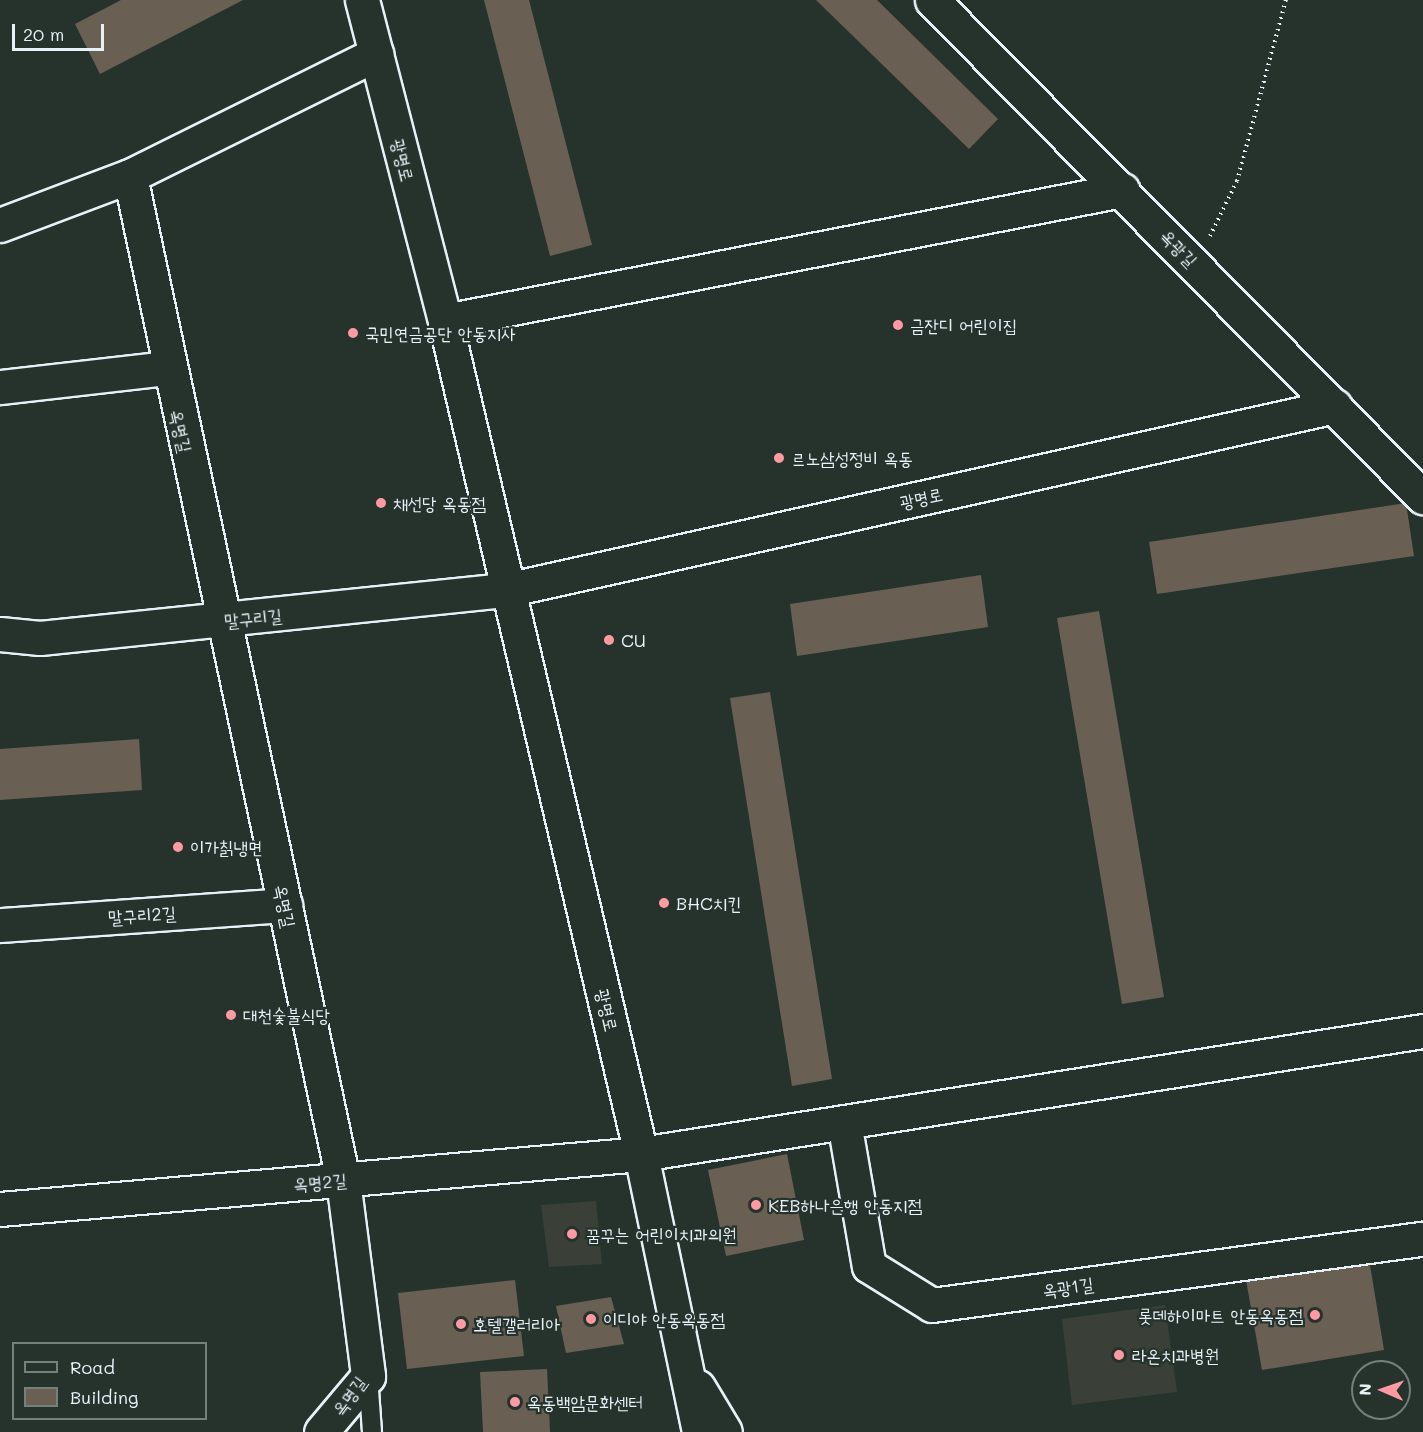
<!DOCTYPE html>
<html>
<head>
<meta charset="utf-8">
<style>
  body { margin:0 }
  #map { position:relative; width:1423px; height:1432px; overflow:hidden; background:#26332d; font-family:Mali,"Poor Story",sans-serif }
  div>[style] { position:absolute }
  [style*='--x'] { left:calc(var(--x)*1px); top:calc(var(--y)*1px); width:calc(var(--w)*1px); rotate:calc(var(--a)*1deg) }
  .built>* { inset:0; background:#3a4038 }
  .building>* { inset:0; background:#696053 }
  .path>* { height:4px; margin-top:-2px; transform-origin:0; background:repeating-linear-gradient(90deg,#e8f1f8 0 1.5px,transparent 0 6px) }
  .roads { filter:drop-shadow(2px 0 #e8f1f8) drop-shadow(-2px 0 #e8f1f8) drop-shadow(0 2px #e8f1f8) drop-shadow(0 -2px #e8f1f8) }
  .service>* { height:18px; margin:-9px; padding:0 9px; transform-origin:9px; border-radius:9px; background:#26332d }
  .minor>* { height:33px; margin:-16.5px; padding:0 16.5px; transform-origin:16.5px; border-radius:16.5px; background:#26332d }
  .tertiary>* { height:33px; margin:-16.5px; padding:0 16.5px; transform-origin:16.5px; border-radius:16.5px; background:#26332d }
  .dots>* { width:16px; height:16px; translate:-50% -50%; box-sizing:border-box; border:3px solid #26332d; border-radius:50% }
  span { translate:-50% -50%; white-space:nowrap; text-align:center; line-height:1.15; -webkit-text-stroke:4.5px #26332d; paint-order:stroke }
  .street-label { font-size:18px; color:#e8f1f8 }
  .poi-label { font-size:18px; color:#e8f1f8 }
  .left { translate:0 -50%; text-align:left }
  .right { translate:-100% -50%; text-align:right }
  .legend { position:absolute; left:12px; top:1342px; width:195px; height:78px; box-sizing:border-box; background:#26332d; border:2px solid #747f7e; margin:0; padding:8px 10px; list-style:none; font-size:18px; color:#e8f1f8 }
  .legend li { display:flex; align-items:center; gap:12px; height:30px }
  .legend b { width:30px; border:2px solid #747f7e }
  .north { position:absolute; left:1351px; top:1360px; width:60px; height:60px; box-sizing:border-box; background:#26332d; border:2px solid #747f7e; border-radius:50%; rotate:272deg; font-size:16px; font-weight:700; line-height:24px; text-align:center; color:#e8f1f8 }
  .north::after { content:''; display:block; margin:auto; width:21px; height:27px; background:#ff9aa2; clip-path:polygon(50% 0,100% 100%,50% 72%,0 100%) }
  .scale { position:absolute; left:12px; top:24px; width:92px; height:27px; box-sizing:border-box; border:3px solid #e8f1f8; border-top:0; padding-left:8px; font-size:18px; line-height:21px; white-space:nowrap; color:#e8f1f8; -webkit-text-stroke:4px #26332d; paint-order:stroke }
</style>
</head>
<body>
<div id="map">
  <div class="built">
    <i style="clip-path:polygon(596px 1201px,602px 1264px,549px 1267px,541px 1205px)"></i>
    <i style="clip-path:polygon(1165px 1305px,1177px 1392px,1072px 1405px,1062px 1319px)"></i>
  </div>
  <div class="building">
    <i style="clip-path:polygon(121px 0,243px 0,100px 74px,75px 24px)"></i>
    <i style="clip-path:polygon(484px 0,529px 0,592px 245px,550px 256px)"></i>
    <i style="clip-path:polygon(816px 0,877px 0,998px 119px,969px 149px)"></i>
    <i style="clip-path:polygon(1406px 503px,1414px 556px,1157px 594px,1149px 542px)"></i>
    <i style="clip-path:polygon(981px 575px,988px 627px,797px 656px,790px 604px)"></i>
    <i style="clip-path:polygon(1099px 611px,1164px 997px,1122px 1004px,1057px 618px)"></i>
    <i style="clip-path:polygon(770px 692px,832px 1079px,792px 1086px,730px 698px)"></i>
    <i style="clip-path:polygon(139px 739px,142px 790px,0 800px,0 749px)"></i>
    <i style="clip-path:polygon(787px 1154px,804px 1240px,726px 1256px,708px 1170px)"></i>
    <i style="clip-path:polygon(1369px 1259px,1384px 1350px,1262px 1370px,1246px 1280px)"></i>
    <i style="clip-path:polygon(515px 1280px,524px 1356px,407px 1369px,398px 1293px)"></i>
    <i style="clip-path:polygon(611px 1297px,624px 1344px,566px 1353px,556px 1306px)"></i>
    <i style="clip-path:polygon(547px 1369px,550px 1432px,483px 1432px,480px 1372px)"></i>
  </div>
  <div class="path">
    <i style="--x:1210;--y:236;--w:61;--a:-63.9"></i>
    <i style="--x:1237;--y:181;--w:188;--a:-74.9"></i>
  </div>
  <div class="roads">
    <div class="service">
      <i style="--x:368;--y:1376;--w:56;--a:85.9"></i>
    </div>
    <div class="minor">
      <i style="--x:932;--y:0;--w:699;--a:45.35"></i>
      <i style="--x:130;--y:176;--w:1026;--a:78.02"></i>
      <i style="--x:343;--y:1180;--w:198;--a:82.7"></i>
      <i style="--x:368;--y:1376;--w:73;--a:130"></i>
      <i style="--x:0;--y:225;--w:139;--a:-20.7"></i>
      <i style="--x:130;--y:176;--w:275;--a:-26.4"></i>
      <i style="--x:445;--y:321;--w:690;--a:-10.95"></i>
      <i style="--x:0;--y:387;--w:168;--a:-6.5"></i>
      <i style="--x:0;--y:634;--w:40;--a:5.7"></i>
      <i style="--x:40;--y:638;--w:468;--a:-5.9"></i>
      <i style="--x:506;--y:590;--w:849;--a:-12.51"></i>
      <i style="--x:0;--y:925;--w:286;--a:-4"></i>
      <i style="--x:844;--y:1122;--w:146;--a:80.2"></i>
      <i style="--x:869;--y:1266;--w:74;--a:31.8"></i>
      <i style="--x:932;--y:1305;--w:495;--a:-7.7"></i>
      <i style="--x:0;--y:1209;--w:643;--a:-4.9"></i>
      <i style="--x:641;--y:1154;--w:792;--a:-8.94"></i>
    </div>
    <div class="tertiary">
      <i style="--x:362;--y:0;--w:332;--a:75.5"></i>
      <i style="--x:445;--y:321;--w:856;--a:76.76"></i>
      <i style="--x:641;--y:1154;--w:284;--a:78.2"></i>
      <i style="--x:698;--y:1387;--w:52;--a:59"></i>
    </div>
  </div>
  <div class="dots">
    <i style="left:898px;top:325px;background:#ff9aa2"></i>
    <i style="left:353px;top:333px;background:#ff9aa2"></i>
    <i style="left:779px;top:458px;background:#ff9aa2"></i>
    <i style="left:381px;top:503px;background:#ff9aa2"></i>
    <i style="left:609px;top:640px;background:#ff9aa2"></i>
    <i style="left:178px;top:847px;background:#ff9aa2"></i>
    <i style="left:664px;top:903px;background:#ff9aa2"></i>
    <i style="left:231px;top:1015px;background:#ff9aa2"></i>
    <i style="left:756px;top:1205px;background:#ff9aa2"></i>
    <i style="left:572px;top:1234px;background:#ff9aa2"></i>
    <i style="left:1315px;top:1315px;background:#ff9aa2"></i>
    <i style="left:591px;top:1319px;background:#ff9aa2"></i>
    <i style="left:461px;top:1324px;background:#ff9aa2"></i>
    <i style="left:1119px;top:1355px;background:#ff9aa2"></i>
    <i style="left:515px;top:1402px;background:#ff9aa2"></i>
  </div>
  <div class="street-label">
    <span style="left:403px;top:160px;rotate:76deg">광명로</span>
    <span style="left:1179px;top:248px;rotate:46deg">옥광길</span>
    <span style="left:181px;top:431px;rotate:77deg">옥명길</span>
    <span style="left:921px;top:498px;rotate:-12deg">광명로</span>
    <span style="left:253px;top:618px;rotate:-6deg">말구리길</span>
    <span style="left:285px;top:906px;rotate:78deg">옥명길</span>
    <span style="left:142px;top:915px;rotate:-4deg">말구리2길</span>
    <span style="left:607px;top:1010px;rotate:77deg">광명로</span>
    <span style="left:320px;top:1182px;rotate:-5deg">옥명2길</span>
    <span style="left:1068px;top:1287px;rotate:-8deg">옥광1길</span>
    <span style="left:349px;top:1396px;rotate:-54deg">옥명길</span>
  </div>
  <div class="poi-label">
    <span class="left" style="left:910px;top:325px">금잔디 어린이집</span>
    <span class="left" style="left:365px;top:333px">국민연금공단 안동지사</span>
    <span class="left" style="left:791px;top:458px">르노삼성정비 옥동</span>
    <span class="left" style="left:393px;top:503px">채선당 옥동점</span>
    <span class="left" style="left:621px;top:640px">CU</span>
    <span class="left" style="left:190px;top:847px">이가칡냉면</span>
    <span class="left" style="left:676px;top:903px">BHC치킨</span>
    <span class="left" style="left:243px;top:1015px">대천숯불식당</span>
    <span class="left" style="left:768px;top:1205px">KEB하나은행 안동지점</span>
    <span class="left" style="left:586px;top:1234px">꿈꾸는 어린이치과의원</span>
    <span class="right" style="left:1303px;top:1315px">롯데하이마트 안동옥동점</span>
    <span class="left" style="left:603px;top:1319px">이디야 안동옥동점</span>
    <span class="left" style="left:473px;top:1324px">호텔갤러리아</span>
    <span class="left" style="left:1132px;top:1355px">라온치과병원</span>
    <span class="left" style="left:527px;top:1402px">옥동백암문화센터</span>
  </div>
  <ul class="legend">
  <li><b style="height:8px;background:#26332d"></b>Road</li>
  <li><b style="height:16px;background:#696053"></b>Building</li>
  </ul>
  <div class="north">N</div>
  <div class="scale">20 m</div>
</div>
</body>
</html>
